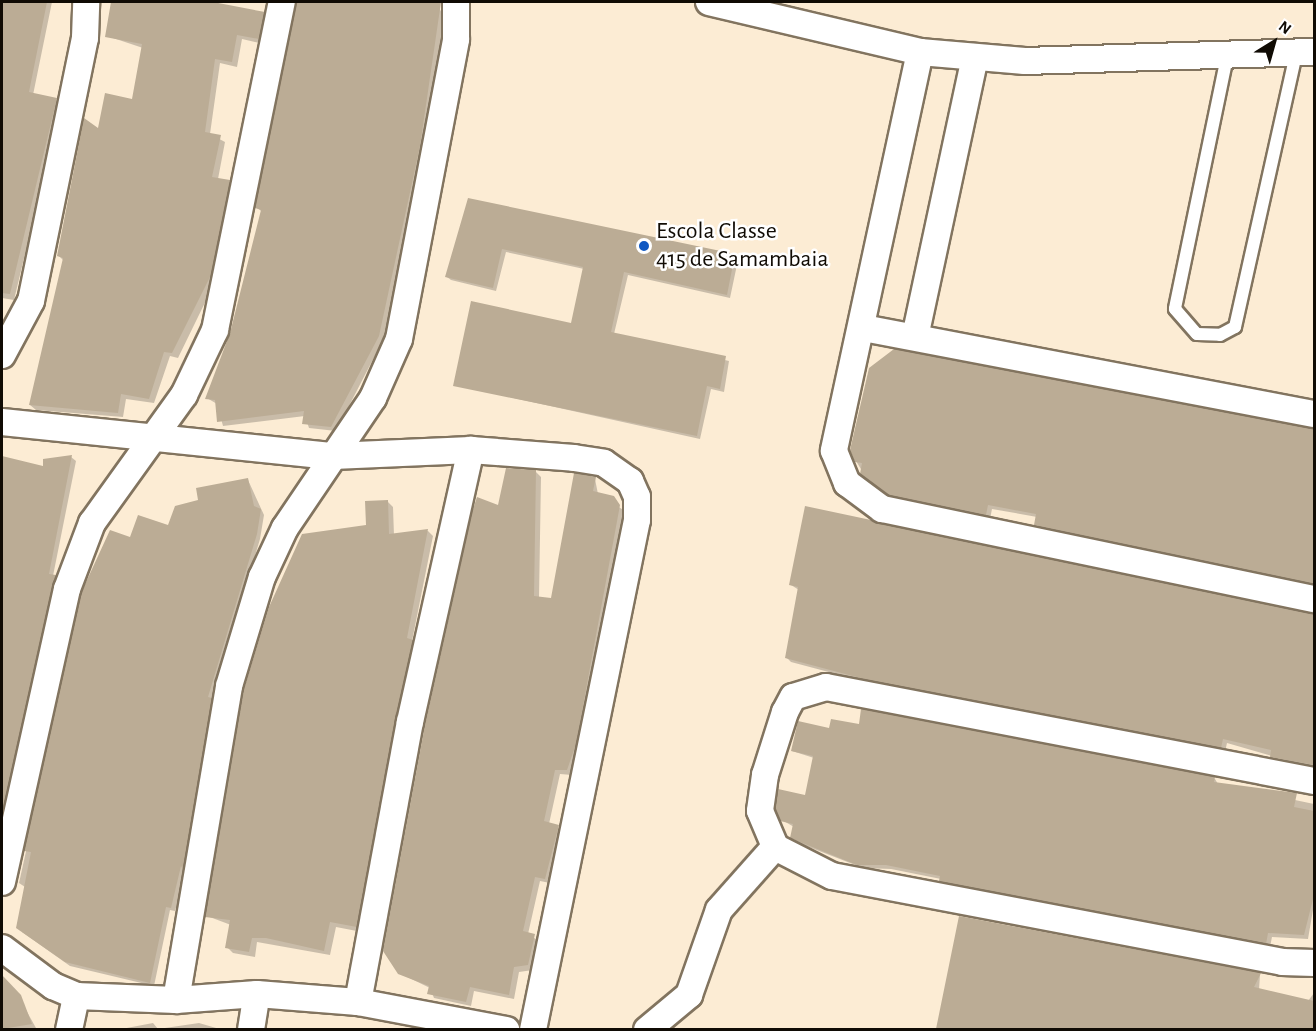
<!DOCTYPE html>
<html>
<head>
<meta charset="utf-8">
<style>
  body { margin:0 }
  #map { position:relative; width:1316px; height:1031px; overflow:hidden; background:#fcecd4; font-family:"Alegreya Sans",sans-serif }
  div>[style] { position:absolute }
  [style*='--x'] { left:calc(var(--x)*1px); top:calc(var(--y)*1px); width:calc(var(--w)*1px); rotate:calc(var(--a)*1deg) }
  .shadow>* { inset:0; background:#0003 }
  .building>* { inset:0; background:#bbac95 }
  .roads { filter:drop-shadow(2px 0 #82745f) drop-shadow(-2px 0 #82745f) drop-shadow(0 2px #82745f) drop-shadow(0 -2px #82745f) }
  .lane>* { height:12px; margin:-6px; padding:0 6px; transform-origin:6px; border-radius:6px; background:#fff }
  .street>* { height:26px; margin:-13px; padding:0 13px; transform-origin:13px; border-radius:13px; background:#fff }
  .dots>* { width:16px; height:16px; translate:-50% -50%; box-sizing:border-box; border:3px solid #fff; border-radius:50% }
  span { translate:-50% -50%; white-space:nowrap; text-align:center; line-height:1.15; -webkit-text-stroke:5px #fff; paint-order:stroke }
  .poi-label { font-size:24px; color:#100b04 }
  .left { translate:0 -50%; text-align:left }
  .frame { position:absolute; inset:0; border:3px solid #100b04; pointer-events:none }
  .north { position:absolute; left:1244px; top:12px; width:60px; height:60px; -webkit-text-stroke:4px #fff; paint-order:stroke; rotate:37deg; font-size:16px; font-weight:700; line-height:24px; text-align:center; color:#100b04 }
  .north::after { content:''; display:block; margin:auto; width:21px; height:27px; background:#100b04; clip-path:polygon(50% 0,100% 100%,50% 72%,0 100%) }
</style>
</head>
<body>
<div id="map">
  <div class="shadow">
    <i style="clip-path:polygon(2px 2px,52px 2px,33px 95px,61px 104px,14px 300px,2px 298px)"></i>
    <i style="clip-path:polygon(113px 2px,205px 2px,269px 18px,264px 44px,242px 39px,237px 67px,220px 63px,210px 134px,225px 142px,218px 179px,235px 187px,216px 280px,178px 358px,170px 356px,154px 403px,126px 399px,123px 417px,36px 410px,30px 405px,64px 261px,59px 256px,99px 131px,133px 100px,143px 48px,107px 36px)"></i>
    <i style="clip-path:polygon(299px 2px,436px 2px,445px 19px,398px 286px,383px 340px,336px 431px,309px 428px,305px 416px,223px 426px,217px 404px,207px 398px,231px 334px,262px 212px,257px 207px)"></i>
    <i style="clip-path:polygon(469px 200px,738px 260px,730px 298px,628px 275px,614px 334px,729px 361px,724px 392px,711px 389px,700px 439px,455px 385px,572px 325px,584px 269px,506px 252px,496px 291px,451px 280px,447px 277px)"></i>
    <i style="clip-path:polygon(895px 351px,1314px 430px,1314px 587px,1040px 529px,1037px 517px,992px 509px,990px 519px,894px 499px,867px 479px,856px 461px)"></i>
    <i style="clip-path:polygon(71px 457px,76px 461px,53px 576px,60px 581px,2px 840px,2px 458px,45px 468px)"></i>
    <i style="clip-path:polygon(536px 472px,541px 477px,539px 598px,553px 599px,595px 479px,598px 494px,625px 511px,580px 750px,572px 775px,560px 774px,549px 824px,564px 832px,550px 883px,540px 881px,528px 934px,539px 941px,533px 970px,519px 972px,514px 999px,474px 991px,471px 1006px,434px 998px,430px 988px,399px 973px,499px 507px)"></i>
    <i style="clip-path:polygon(248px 480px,264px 515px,260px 539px,212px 700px,187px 872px,175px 911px,170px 910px,154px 986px,70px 966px,22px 932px,25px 887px,19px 883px,83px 594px,131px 539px,169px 527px,200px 501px)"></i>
    <i style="clip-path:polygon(387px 501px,393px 507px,394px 535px,428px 531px,433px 536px,412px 641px,418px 647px,362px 932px,336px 927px,330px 955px,257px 942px,255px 957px,233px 953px,227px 947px,231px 925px,207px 916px,367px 526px)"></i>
    <i style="clip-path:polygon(791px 585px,1314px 614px,1314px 768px,1227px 743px,1225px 752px,870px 683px,791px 662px,787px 658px,799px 590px)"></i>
    <i style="clip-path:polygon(830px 729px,1215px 779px,1218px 784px,1314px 804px,1314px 904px,1308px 939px,1272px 937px,1270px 947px,945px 885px,941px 879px,891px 869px,863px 868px,796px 842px,794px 827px,782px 820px,806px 797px,814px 758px,792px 751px)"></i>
    <i style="clip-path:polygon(960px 917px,1260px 975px,1259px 990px,1308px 1001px,1314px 993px,1314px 1030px,1044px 1030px,1048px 968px,1028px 965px,1016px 1030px,939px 1030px)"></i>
    <i style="clip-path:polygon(2px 981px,16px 992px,36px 1028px,2px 1030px)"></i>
    <i style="clip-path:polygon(153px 1023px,158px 1029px,199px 1023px,223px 1030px,116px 1030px)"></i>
  </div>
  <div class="building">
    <i style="clip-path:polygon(2px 2px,47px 2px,29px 92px,57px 98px,10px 294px,2px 293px)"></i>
    <i style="clip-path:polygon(111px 2px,213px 2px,265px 12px,259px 39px,237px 35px,232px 62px,215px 59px,205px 132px,221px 135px,212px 177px,230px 180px,211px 275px,172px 353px,164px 352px,149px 399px,121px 394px,118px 413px,29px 405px,63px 258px,57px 256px,84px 118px,98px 128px,105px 93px,132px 99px,142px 44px,105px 37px)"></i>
    <i style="clip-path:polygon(297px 2px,441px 2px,420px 146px,379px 336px,331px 427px,302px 424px,304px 411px,217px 422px,215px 400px,205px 399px,230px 333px,261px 210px,255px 208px)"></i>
    <i style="clip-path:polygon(468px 198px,735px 254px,727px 295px,624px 272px,611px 332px,726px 356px,720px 389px,707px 386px,697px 436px,453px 386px,471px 301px,571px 323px,583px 267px,502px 249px,493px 288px,445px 277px)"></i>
    <i style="clip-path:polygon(894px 349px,1314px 429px,1314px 584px,1034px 525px,1036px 514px,988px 505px,986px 515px,888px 495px,860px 474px,862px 463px,855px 462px,850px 450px,869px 368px)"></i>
    <i style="clip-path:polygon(72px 455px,49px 574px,56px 575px,2px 815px,2px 456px,43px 466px,43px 459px)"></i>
    <i style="clip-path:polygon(506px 468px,536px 470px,534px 596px,551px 598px,574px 473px,596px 477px,593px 491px,614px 496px,620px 505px,576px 744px,567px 770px,555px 770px,544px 821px,559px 825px,545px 879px,535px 877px,523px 931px,535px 934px,528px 965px,514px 967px,509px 995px,470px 987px,466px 1002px,427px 994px,429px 986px,398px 974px,383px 951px,425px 725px,473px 509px,477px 497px,498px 505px)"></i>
    <i style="clip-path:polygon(248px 478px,254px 506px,261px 509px,257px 534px,208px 697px,212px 698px,183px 870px,181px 866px,171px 908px,166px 907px,150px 983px,65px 962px,16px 928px,31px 852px,24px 851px,81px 593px,110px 530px,130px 537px,138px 515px,168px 525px,175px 506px,198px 500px,196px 488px)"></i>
    <i style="clip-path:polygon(388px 500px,389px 534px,428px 529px,407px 638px,413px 640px,357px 927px,330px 922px,324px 951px,266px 938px,252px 938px,249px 952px,225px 948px,230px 920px,205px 917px,244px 689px,269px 607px,302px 534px,366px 525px,365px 501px)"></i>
    <i style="clip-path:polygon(805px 506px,1314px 614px,1314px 765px,1270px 757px,1271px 750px,1223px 739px,1221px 748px,864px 679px,785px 658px,798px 587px,789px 585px)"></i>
    <i style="clip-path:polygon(861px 709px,1215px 777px,1214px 782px,1297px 793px,1294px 807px,1314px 811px,1314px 895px,1304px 935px,1268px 933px,1266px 944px,939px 881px,940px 876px,886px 865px,857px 865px,790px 838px,793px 824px,780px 821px,775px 809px,778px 789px,805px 795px,813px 756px,791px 751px,798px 721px,829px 728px,831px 719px,859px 724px)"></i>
    <i style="clip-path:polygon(959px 916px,1261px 973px,1254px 987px,1314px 1001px,1314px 1029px,936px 1029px)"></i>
    <i style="clip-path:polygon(2px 975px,21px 995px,32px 1024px,2px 1029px)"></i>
  </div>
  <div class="roads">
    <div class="lane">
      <i style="--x:1227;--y:57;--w:257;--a:101.7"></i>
      <i style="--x:1175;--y:309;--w:33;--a:49"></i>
      <i style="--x:1197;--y:334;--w:23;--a:2"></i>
      <i style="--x:1220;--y:335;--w:17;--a:-28"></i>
      <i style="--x:1235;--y:327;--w:281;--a:-77.4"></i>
    </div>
    <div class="street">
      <i style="--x:709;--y:2;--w:217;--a:13.3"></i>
      <i style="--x:920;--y:52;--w:105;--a:4.9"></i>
      <i style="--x:1025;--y:61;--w:289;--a:-1.8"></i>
      <i style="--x:920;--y:52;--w:408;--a:102.2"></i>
      <i style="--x:834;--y:451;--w:35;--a:68"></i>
      <i style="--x:847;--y:483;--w:44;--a:36.6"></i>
      <i style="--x:882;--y:509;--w:441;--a:11.8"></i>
      <i style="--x:863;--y:328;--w:459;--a:10.8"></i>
      <i style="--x:915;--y:337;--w:286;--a:-77.9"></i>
      <i style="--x:2;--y:355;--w:61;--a:-61.8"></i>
      <i style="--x:31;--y:301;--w:268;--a:-78.4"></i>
      <i style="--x:85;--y:38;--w:36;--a:-88"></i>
      <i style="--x:2;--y:422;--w:333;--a:5.9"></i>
      <i style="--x:333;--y:456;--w:138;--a:-2.5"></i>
      <i style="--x:471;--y:450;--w:103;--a:4.4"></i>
      <i style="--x:574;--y:458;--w:30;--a:9"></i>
      <i style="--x:604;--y:463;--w:32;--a:35"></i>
      <i style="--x:630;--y:481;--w:17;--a:66"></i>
      <i style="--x:637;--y:497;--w:23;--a:90"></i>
      <i style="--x:637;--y:520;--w:520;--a:101.53"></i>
      <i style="--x:1314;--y:781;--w:497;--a:-169.1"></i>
      <i style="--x:826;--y:687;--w:34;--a:163"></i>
      <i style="--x:793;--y:697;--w:17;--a:118"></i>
      <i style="--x:785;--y:712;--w:66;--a:107.6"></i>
      <i style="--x:765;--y:775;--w:36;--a:98"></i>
      <i style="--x:760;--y:811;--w:39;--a:67"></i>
      <i style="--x:775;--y:847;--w:64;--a:27"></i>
      <i style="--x:832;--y:876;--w:458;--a:10.8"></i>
      <i style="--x:1282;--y:962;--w:32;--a:2"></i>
      <i style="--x:2;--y:882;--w:300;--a:-77.5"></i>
      <i style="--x:67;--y:589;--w:71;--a:-69.3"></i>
      <i style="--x:92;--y:523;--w:158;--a:-54.3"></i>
      <i style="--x:184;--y:395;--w:72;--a:-64.5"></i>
      <i style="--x:215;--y:330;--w:335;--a:-78.5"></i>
      <i style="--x:2;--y:948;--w:64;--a:36.7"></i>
      <i style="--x:53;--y:986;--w:25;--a:23"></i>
      <i style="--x:76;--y:996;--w:100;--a:2.3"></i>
      <i style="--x:176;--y:1000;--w:81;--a:-4.2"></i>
      <i style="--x:257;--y:994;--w:101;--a:4.5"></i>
      <i style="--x:358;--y:1002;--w:151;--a:10.7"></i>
      <i style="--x:176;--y:1000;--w:318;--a:-80.4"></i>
      <i style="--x:229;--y:686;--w:114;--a:-73.2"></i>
      <i style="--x:262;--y:577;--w:54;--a:-64.9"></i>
      <i style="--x:285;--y:528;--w:157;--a:-55.9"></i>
      <i style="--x:373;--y:398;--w:64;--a:-66.2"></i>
      <i style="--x:399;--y:339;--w:305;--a:-79.2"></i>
      <i style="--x:456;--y:39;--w:37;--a:-90"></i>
      <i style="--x:358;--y:1002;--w:285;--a:-79.5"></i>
      <i style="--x:410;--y:722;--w:279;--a:-77.4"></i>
      <i style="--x:69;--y:1030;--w:35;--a:-78"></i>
      <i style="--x:251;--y:1030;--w:36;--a:-81"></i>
      <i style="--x:647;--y:1030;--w:55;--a:-39.8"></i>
      <i style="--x:689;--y:995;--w:90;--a:-70.6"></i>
      <i style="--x:719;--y:910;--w:84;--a:-48.4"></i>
    </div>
  </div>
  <div class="dots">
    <i style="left:644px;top:246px;background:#0e57c2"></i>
  </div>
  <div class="poi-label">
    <span class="left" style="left:656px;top:246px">Escola Classe<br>415 de Samambaia</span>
  </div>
  <div class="frame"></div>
  <div class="north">N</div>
</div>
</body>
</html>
